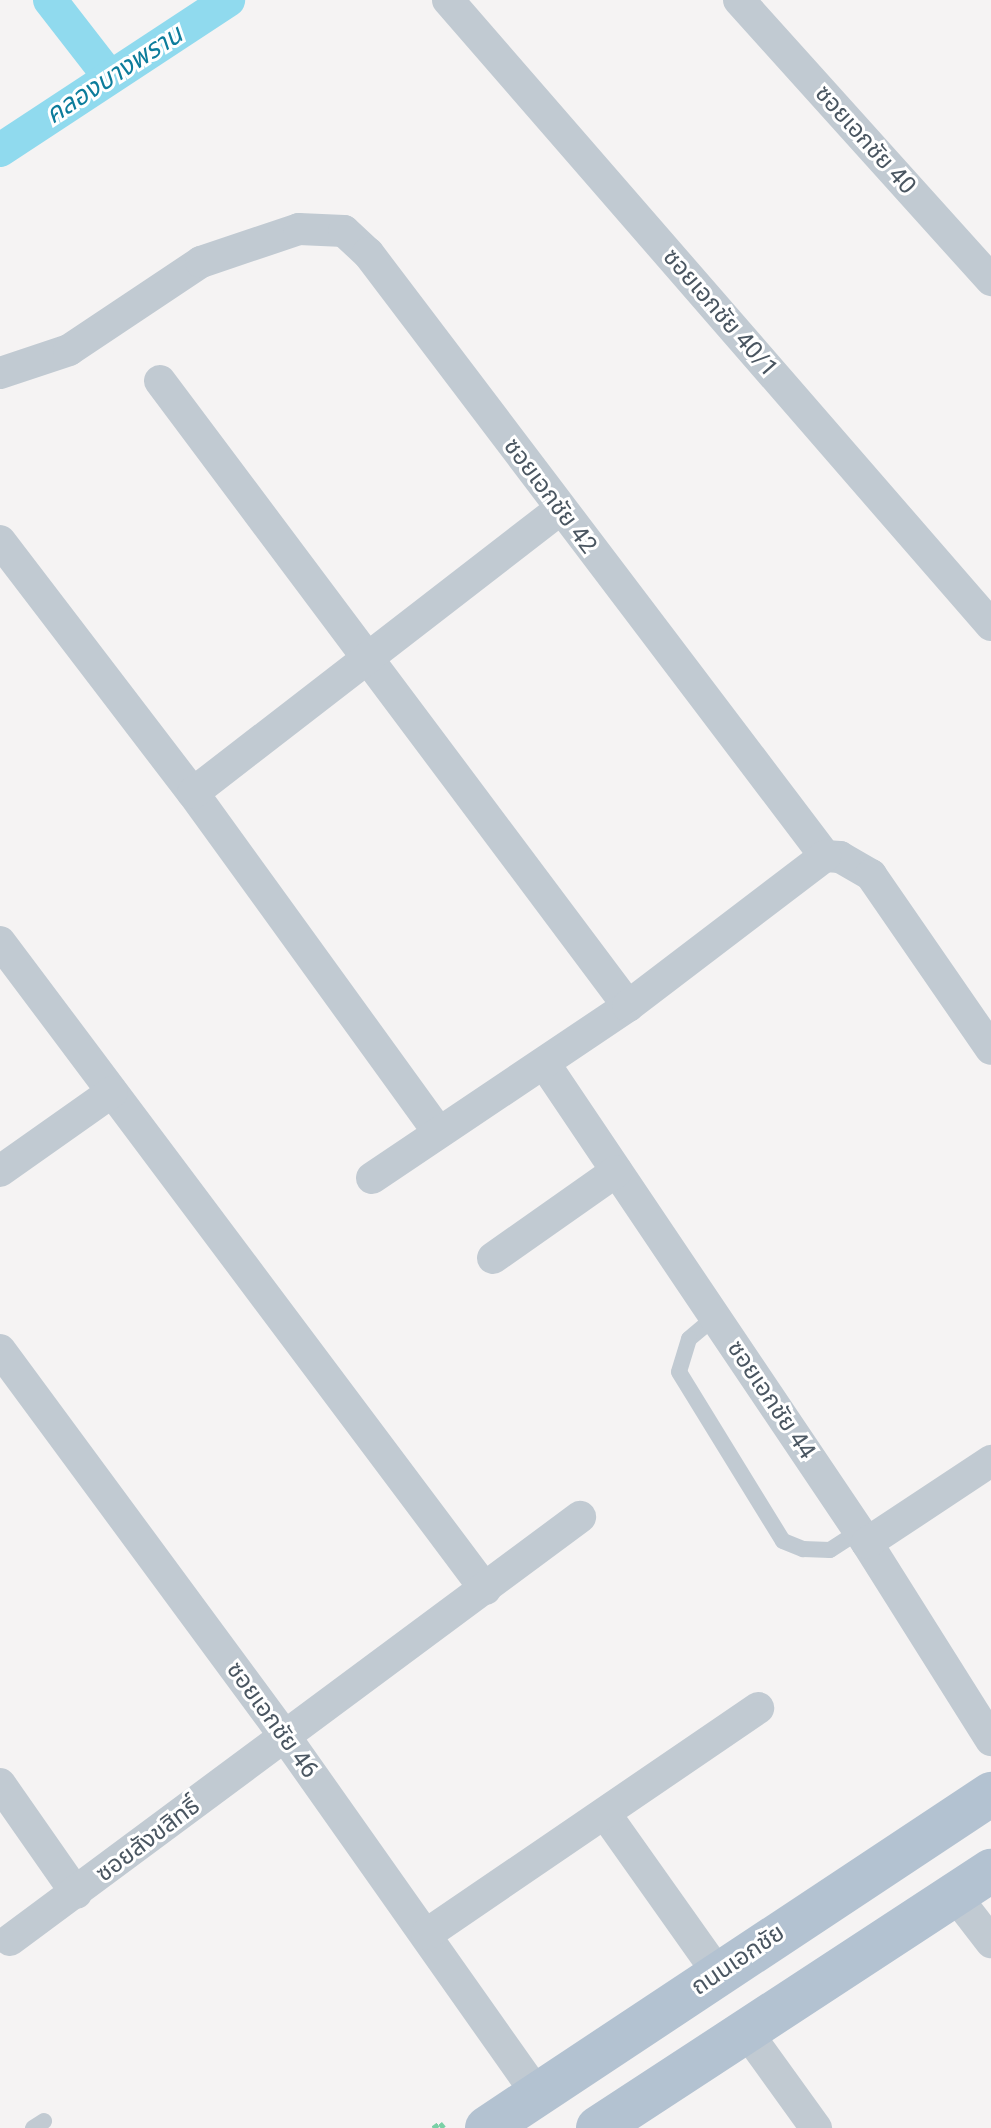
<!DOCTYPE html>
<html>
<head>
<meta charset="utf-8">
<style>
  body { margin:0 }
  #map { position:relative; width:991px; height:2128px; overflow:hidden; background:#f5f3f3; font-family:Roboto,"Noto Sans Thai",sans-serif }
  div>[style] { position:absolute }
  [style*='--x'] { left:calc(var(--x)*1px); top:calc(var(--y)*1px); width:calc(var(--w)*1px); rotate:calc(var(--a)*1deg) }
  .canal>* { height:34px; margin:-17px; padding:0 17px; transform-origin:17px; border-radius:17px; background:#90daee }
  .path>* { height:5px; margin-top:-2.5px; transform-origin:0; background:repeating-linear-gradient(90deg,#7ad0a6 0 6px,transparent 0 10px) }
  .lane>* { height:16px; margin:-8px; padding:0 8px; transform-origin:8px; border-radius:8px; background:#c1cad2 }
  .street>* { height:32px; margin:-16px; padding:0 16px; transform-origin:16px; border-radius:16px; background:#c1cad2 }
  .primary>* { height:44px; margin:-22px; padding:0 22px; transform-origin:22px; border-radius:22px; background:#b3c2d1 }
  span { translate:-50% -50%; white-space:nowrap; text-align:center; line-height:1.15; -webkit-text-stroke:6px #fff; paint-order:stroke }
  .street-label { font-size:24px; color:#4a5661 }
  .water-label { font-size:26px; color:#0c7c9b; font-style:italic }
</style>
</head>
<body>
<div id="map">
  <div class="canal">
    <i style="--x:50;--y:0;--w:96;--a:52.2"></i>
    <i style="--x:0;--y:150;--w:273;--a:-33.3"></i>
  </div>
  <div class="path">
    <i style="--x:433;--y:2128;--w:9;--a:-36"></i>
    <i style="--x:440;--y:2123;--w:6;--a:51"></i>
  </div>
  <div class="lane">
    <i style="--x:715;--y:1317;--w:34;--a:140"></i>
    <i style="--x:689;--y:1339;--w:34;--a:107"></i>
    <i style="--x:679;--y:1372;--w:198;--a:58.4"></i>
    <i style="--x:783;--y:1541;--w:22;--a:22"></i>
    <i style="--x:803;--y:1549;--w:27;--a:2"></i>
    <i style="--x:830;--y:1550;--w:35;--a:-33"></i>
    <i style="--x:33;--y:2128;--w:13;--a:-32"></i>
  </div>
  <div class="street">
    <i style="--x:448;--y:0;--w:828;--a:49.02"></i>
    <i style="--x:739;--y:0;--w:377;--a:48"></i>
    <i style="--x:0;--y:373;--w:73;--a:-18.4"></i>
    <i style="--x:69;--y:350;--w:159;--a:-33.7"></i>
    <i style="--x:201;--y:262;--w:103;--a:-18.6"></i>
    <i style="--x:299;--y:229;--w:45;--a:2.5"></i>
    <i style="--x:344;--y:231;--w:33;--a:43"></i>
    <i style="--x:368;--y:253;--w:757;--a:52.84"></i>
    <i style="--x:825;--y:856;--w:15;--a:4"></i>
    <i style="--x:840;--y:857;--w:36;--a:30"></i>
    <i style="--x:871;--y:875;--w:211;--a:55.4"></i>
    <i style="--x:160;--y:381;--w:781;--a:53.17"></i>
    <i style="--x:0;--y:541;--w:317;--a:52.6"></i>
    <i style="--x:193;--y:793;--w:417;--a:54.1"></i>
    <i style="--x:193;--y:793;--w:463;--a:-37.7"></i>
    <i style="--x:0;--y:942;--w:809;--a:53.14"></i>
    <i style="--x:544;--y:1063;--w:579;--a:56.06"></i>
    <i style="--x:867;--y:1543;--w:233;--a:57.8"></i>
    <i style="--x:0;--y:1171;--w:137;--a:-35.2"></i>
    <i style="--x:372;--y:1178;--w:308;--a:-33.9"></i>
    <i style="--x:628;--y:1006;--w:248;--a:-37.3"></i>
    <i style="--x:493;--y:1258;--w:151;--a:-35.1"></i>
    <i style="--x:0;--y:1350;--w:482;--a:53.6"></i>
    <i style="--x:286;--y:1738;--w:437;--a:54.8"></i>
    <i style="--x:867;--y:1543;--w:149;--a:-33.5"></i>
    <i style="--x:0;--y:1784;--w:133;--a:55.1"></i>
    <i style="--x:606;--y:1815;--w:194;--a:54.7"></i>
    <i style="--x:954;--y:1894;--w:61;--a:52.4"></i>
    <i style="--x:427;--y:1934;--w:401;--a:-34.3"></i>
    <i style="--x:10;--y:1940;--w:710;--a:-36.58"></i>
    <i style="--x:746;--y:2031;--w:120;--a:54.2"></i>
  </div>
  <div class="primary">
    <i style="--x:487;--y:2128;--w:605;--a:-33.53"></i>
    <i style="--x:598;--y:2128;--w:470;--a:-33.2"></i>
  </div>
  <div class="street-label">
    <span style="left:865px;top:140px;rotate:48deg">ซอยเอกชัย 40</span>
    <span style="left:720px;top:313px;rotate:49deg">ซอยเอกชัย 40/1</span>
    <span style="left:550px;top:496px;rotate:53deg">ซอยเอกชัย 42</span>
    <span style="left:771px;top:1400px;rotate:56deg">ซอยเอกชัย 44</span>
    <span style="left:272px;top:1720px;rotate:54deg">ซอยเอกชัย 46</span>
    <span style="left:148px;top:1840px;rotate:-37deg">ซอยสังขสิทธิ์</span>
    <span style="left:738px;top:1960px;rotate:-34deg">ถนนเอกชัย</span>
  </div>
  <div class="water-label">
    <span style="left:114px;top:75px;rotate:-33deg">คลองบางพราน</span>
  </div>
</div>
</body>
</html>
